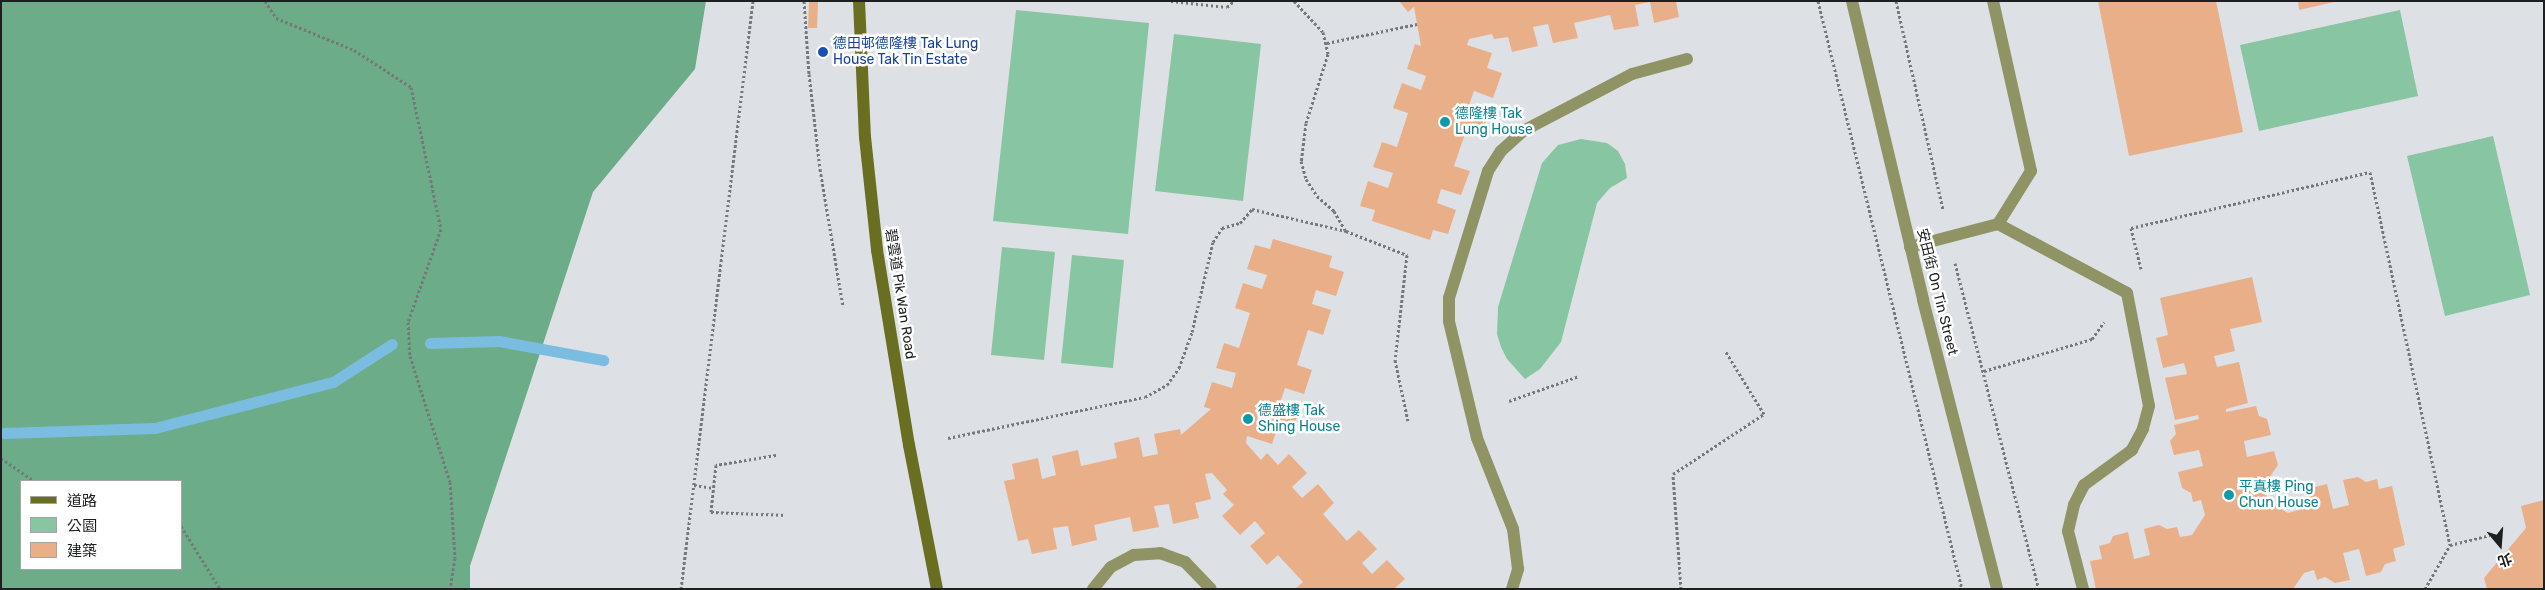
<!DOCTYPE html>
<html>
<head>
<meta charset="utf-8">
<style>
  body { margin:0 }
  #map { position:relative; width:2545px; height:590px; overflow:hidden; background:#dde1e5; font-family:Rubik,"Noto Sans TC",sans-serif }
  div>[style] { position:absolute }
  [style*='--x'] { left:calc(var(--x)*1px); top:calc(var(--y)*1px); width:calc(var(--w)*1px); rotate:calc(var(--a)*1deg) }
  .green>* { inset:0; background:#88c5a2 }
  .forest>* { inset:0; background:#6dac89 }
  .stream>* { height:11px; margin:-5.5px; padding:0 5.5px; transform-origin:5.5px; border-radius:5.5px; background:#7bbde1 }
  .building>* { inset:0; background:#e9af89 }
  .path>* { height:3px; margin-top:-1.5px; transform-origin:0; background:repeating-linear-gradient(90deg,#75787a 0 2.5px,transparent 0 5px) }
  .service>* { height:12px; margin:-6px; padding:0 6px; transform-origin:6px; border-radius:6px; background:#909465 }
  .minor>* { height:12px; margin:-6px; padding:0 6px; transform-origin:6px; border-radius:6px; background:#909465 }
  .secondary>* { height:12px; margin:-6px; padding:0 6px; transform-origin:6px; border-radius:6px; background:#6a6e21 }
  .dots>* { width:14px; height:14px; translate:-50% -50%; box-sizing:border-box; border:2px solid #fff; border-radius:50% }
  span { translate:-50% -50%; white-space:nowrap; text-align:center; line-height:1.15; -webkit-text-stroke:5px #fff; paint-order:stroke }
  .transit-label { font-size:14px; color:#164399 }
  .left { translate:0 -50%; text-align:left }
  .culture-label { font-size:14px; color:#0d838f }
  .street-label { font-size:14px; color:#1d1f20 }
  .frame { position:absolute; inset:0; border:2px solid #1d1f20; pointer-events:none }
  .legend { position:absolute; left:20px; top:480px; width:162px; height:90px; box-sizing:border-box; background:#fff; border:1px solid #a5a5a6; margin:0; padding:6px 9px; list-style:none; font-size:15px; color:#1d1f20 }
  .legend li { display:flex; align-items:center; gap:10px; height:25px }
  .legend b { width:25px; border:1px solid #a5a5a6 }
  .north { position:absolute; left:2475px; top:520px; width:50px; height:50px; -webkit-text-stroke:4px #fff; paint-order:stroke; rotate:162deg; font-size:14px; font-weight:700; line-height:20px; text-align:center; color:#1d1f20 }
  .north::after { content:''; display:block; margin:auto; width:18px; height:22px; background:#1d1f20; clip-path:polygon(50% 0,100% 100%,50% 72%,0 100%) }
</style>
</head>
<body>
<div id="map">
  <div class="green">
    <i style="clip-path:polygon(1016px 10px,1149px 23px,1128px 234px,993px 221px)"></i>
    <i style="clip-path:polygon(2400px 10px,2418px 96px,2259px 131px,2240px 45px)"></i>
    <i style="clip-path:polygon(1174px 34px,1261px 44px,1243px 201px,1155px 191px)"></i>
    <i style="clip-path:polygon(2493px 136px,2530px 295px,2445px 316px,2407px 156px)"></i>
    <i style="clip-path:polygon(1581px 139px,1607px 143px,1618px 151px,1625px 164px,1627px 178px,1610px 188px,1597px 203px,1561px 342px,1540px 369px,1525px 379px,1507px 359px,1501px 347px,1497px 334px,1498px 307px,1542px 163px,1558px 145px)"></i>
    <i style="clip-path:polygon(1002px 247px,1055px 252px,1044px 360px,991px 355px)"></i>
    <i style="clip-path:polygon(1072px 255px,1124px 260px,1113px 368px,1061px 363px)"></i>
  </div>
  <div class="forest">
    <i style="clip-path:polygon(evenodd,1px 1px,706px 1px,695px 69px,593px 192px,470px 566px,470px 589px,1px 589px,1px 1px,21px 481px,181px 481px,181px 569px,21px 569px,21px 481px)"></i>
  </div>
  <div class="stream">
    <i style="--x:430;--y:343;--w:69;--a:-1.7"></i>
    <i style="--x:499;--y:341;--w:106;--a:10.4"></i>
    <i style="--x:4;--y:433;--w:151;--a:-1.9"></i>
    <i style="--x:155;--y:428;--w:184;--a:-14.5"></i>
    <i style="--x:333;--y:382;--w:70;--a:-32.8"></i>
  </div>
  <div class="building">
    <i style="clip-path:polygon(809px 1px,818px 1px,817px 28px,808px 28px)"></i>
    <i style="clip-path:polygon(1399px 1px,1676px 1px,1679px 17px,1654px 23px,1650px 2px,1635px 5px,1639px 26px,1614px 30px,1610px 15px,1574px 23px,1578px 38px,1553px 43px,1548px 24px,1533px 27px,1538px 46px,1512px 52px,1508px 37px,1494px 39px,1492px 34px,1469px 39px,1467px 45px,1492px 53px,1487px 68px,1502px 73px,1493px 98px,1474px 91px,1469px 105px,1489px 112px,1481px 136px,1466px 131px,1454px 166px,1470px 171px,1461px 195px,1441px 189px,1437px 203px,1456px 210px,1448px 234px,1433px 230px,1430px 240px,1372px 221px,1375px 210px,1360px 206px,1368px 181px,1388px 188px,1393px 173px,1373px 167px,1382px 142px,1397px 147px,1408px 113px,1393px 108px,1402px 83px,1421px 90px,1426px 76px,1407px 69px,1415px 44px,1421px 46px,1414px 7px,1408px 12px)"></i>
    <i style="clip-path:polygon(2098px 1px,2216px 1px,2243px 132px,2129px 156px)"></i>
    <i style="clip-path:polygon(2298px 1px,2334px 1px,2334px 2px,2299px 10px)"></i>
    <i style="clip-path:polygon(1273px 239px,1332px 256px,1329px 267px,1344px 272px,1336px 296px,1316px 290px,1312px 304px,1331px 310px,1323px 335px,1308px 330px,1297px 365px,1312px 370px,1304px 394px,1285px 388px,1280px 403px,1299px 409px,1292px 434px,1277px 429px,1272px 444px,1247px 436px,1246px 443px,1261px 460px,1267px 453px,1278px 465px,1289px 454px,1307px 473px,1292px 487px,1302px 498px,1318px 484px,1334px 503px,1323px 514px,1347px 541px,1359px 530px,1377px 549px,1362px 563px,1372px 574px,1387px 560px,1405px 579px,1394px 589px,1295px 589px,1303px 582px,1278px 555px,1267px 565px,1250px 546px,1265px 533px,1255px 521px,1240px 535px,1222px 516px,1234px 505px,1223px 494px,1227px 490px,1212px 473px,1205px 474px,1211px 499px,1195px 503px,1199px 518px,1173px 524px,1169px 504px,1154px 506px,1159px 527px,1133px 532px,1130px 517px,1094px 525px,1097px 540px,1072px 546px,1068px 526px,1053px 528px,1057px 549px,1032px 554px,1028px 539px,1018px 541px,1004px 481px,1015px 479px,1012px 464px,1038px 458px,1042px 479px,1056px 475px,1052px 456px,1078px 450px,1081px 466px,1117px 458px,1114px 443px,1139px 437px,1143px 457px,1158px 454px,1154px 434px,1180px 429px,1181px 435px,1211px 409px,1204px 407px,1212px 382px,1232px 388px,1236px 373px,1216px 368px,1224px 343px,1239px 348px,1250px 313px,1235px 308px,1243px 283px,1262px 289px,1267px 275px,1247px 269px,1255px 245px,1270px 249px)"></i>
    <i style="clip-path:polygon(2252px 277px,2262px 322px,2230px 329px,2235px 351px,2214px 356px,2217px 367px,2239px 362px,2248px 403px,2226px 409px,2226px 412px,2256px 406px,2259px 416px,2267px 419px,2271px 435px,2244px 441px,2247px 457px,2274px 451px,2278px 465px,2271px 475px,2273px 483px,2264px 485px,2268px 502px,2288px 513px,2299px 510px,2296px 500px,2306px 498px,2311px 488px,2327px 484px,2333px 509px,2349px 505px,2343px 480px,2358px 477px,2366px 482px,2377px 479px,2379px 489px,2392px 486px,2405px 545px,2393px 549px,2396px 561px,2385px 564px,2381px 572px,2366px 576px,2359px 549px,2343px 553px,2350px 580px,2335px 583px,2325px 577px,2317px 580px,2314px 570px,2304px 573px,2293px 589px,2096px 589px,2090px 561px,2102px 559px,2099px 546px,2110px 543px,2113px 536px,2128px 532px,2134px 559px,2150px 555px,2144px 529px,2159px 525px,2167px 529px,2177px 527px,2180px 537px,2192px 535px,2205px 515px,2201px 500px,2193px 502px,2191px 493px,2182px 488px,2178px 472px,2203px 466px,2199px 450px,2174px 455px,2170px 441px,2176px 434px,2174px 425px,2199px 419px,2198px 415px,2175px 420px,2165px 378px,2187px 374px,2184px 363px,2163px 368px,2156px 338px,2168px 335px,2160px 298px)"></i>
    <i style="clip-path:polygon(2544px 500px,2544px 589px,2487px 589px,2484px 578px,2526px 528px,2521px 506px)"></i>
  </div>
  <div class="path">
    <i style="--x:265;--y:1;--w:20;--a:57"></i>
    <i style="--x:276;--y:18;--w:84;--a:22.3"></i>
    <i style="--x:354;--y:50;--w:68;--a:33"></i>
    <i style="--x:411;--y:87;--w:145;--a:78.1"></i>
    <i style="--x:441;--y:229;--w:99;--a:109.5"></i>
    <i style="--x:408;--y:322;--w:34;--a:87"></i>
    <i style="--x:410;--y:356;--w:132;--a:72.4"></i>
    <i style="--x:450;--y:482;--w:76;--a:86.2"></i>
    <i style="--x:455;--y:558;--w:31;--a:99"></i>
    <i style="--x:804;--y:1;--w:73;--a:86.1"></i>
    <i style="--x:809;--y:74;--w:96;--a:83.4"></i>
    <i style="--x:820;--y:169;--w:140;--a:80.5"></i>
    <i style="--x:1171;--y:1;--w:56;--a:6.1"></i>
    <i style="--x:1227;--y:7;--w:9;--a:-41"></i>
    <i style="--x:1294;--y:1;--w:42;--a:46.9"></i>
    <i style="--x:1323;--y:32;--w:23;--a:77"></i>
    <i style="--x:1328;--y:54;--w:72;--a:107.7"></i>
    <i style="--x:1306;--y:123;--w:38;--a:97"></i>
    <i style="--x:1301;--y:161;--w:19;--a:74"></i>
    <i style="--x:1306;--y:179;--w:20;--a:57"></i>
    <i style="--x:1317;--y:196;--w:23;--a:41"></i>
    <i style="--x:1334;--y:211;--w:22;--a:60"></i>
    <i style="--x:1818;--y:1;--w:605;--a:76.24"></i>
    <i style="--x:1896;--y:1;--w:214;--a:77.3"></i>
    <i style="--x:1327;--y:43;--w:92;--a:-11.9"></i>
    <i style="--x:1955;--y:263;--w:337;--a:75.6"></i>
    <i style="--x:2141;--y:269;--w:42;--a:-103.7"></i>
    <i style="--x:2131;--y:228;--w:245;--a:-13.2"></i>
    <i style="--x:2370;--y:172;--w:381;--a:77.9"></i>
    <i style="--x:1984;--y:371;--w:113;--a:-16.5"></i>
    <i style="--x:2092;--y:339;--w:21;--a:-55"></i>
    <i style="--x:1509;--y:401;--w:74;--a:-19.7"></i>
    <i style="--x:948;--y:438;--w:201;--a:-11.8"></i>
    <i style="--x:1145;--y:397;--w:25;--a:-29"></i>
    <i style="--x:1167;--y:385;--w:21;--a:-55"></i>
    <i style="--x:1179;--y:368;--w:38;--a:-70"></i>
    <i style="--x:1192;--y:332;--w:92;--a:-76.9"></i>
    <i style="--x:1213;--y:242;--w:17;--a:-57"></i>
    <i style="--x:1222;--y:228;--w:19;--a:-16"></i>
    <i style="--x:1240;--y:223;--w:18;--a:-49"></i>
    <i style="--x:1252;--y:209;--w:97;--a:13.2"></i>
    <i style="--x:1346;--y:231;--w:66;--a:21.5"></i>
    <i style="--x:1407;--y:255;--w:106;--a:96.5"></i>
    <i style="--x:1395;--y:360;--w:62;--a:78"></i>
    <i style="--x:776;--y:455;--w:61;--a:170.5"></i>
    <i style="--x:716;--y:465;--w:47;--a:96.1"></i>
    <i style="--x:711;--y:512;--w:75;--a:2.3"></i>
    <i style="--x:1;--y:458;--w:40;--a:34.9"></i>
    <i style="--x:694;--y:485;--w:20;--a:9"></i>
    <i style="--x:181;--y:526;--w:74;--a:58.2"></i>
    <i style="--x:681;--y:589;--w:592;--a:-83.02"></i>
    <i style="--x:1681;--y:589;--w:115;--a:-94"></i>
    <i style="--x:1673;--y:474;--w:109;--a:-33.4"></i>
    <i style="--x:1764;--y:414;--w:73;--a:-121.5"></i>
    <i style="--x:2425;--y:589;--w:51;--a:-60.4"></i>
    <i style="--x:2450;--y:545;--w:41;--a:-14"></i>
  </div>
  <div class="service">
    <i style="--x:1993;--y:1;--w:174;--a:77.4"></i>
    <i style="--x:2031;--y:171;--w:62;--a:121.9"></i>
    <i style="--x:1910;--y:247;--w:91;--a:-14.6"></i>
    <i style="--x:1998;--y:224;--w:146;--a:28.1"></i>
    <i style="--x:2127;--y:293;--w:115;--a:79"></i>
    <i style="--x:2149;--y:406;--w:24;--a:105"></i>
    <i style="--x:2143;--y:429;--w:24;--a:118"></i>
    <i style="--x:2132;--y:450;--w:59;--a:143.9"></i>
    <i style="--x:2084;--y:485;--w:22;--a:117"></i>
    <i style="--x:2074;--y:505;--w:27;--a:103"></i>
    <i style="--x:2068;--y:531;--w:60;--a:75.5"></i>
    <i style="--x:1093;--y:589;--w:28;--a:-51"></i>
    <i style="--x:1111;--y:567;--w:26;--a:-28"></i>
    <i style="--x:1134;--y:555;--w:26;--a:-4"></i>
    <i style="--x:1160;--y:553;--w:27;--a:20"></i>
    <i style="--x:1185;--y:562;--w:37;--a:46"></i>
    <i style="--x:1512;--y:589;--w:21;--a:-73"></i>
    <i style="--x:1518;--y:569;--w:40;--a:-97.1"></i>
    <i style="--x:1513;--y:529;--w:98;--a:-111.6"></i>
    <i style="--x:1477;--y:438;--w:120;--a:-103.5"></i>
    <i style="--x:1449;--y:321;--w:23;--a:-90"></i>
    <i style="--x:1449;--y:298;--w:133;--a:-72.9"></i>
    <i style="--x:1488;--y:171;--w:24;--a:-57"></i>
    <i style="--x:1501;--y:151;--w:30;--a:-42"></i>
    <i style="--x:1523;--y:131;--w:123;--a:-27.6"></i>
    <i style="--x:1632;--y:74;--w:57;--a:-15.3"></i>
  </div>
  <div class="minor">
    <i style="--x:1852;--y:1;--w:307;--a:76.6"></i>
    <i style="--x:1923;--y:300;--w:298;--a:75.6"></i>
  </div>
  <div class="secondary">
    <i style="--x:859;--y:1;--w:136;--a:87.5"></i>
    <i style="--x:865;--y:137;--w:114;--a:83.9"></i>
    <i style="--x:877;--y:250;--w:198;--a:80.7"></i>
    <i style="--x:909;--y:445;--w:147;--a:79"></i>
  </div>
  <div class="dots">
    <i style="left:823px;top:52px;background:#1a4fb4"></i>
    <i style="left:1445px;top:122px;background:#0f9aa8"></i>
    <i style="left:1248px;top:419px;background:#0f9aa8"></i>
    <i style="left:2229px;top:495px;background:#0f9aa8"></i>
  </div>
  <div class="transit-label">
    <span class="left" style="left:833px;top:52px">德田邨德隆樓 Tak Lung<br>House Tak Tin Estate</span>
  </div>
  <div class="culture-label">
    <span class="left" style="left:1455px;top:122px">德隆樓 Tak<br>Lung House</span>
    <span class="left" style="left:1258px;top:419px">德盛樓 Tak<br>Shing House</span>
    <span class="left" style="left:2239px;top:495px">平真樓 Ping<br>Chun House</span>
  </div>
  <div class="street-label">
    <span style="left:1937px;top:292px;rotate:76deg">安田街 On Tin Street</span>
    <span style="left:900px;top:294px;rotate:81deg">碧雲道 Pik Wan Road</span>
  </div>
  <div class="frame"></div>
  <ul class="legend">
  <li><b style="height:6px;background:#6a6e21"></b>道路</li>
  <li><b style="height:14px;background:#88c5a2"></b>公園</li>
  <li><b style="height:14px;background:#e9af89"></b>建築</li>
  </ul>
  <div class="north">北</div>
</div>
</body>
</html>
